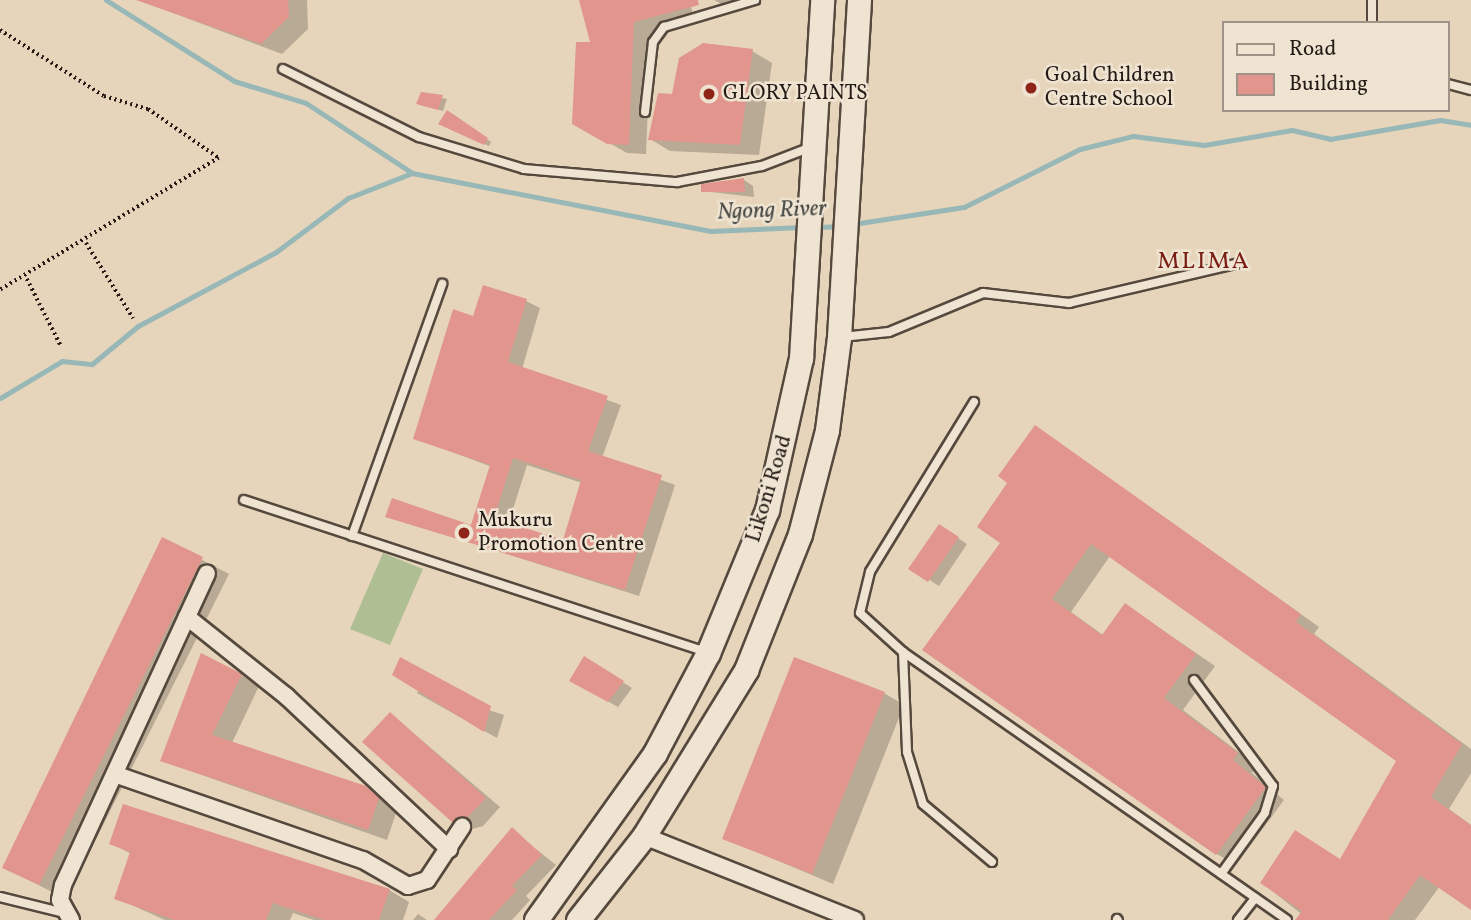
<!DOCTYPE html>
<html>
<head>
<meta charset="utf-8">
<style>
  body { margin:0 }
  #map { position:relative; width:1471px; height:920px; overflow:hidden; background:#e6d5ba; font-family:Vollkorn,serif }
  div>[style] { position:absolute }
  [style*='--x'] { left:calc(var(--x)*1px); top:calc(var(--y)*1px); width:calc(var(--w)*1px); rotate:calc(var(--a)*1deg) }
  .green>* { inset:0; background:#b0be94 }
  .shadow>* { inset:0; background:#0003 }
  .stream>* { height:5px; margin:-2.5px; padding:0 2.5px; transform-origin:2.5px; border-radius:2.5px; background:#98b7b7 }
  .building>* { inset:0; background:#e1958d }
  .path>* { height:3.5px; margin-top:-1.75px; transform-origin:0; background:repeating-linear-gradient(90deg,#251a15 0 2px,transparent 0 5.5px) }
  .roads { filter:drop-shadow(2px 0 #55493e) drop-shadow(-2px 0 #55493e) drop-shadow(0 2px #55493e) drop-shadow(0 -2px #55493e) }
  .lane>* { height:8px; margin:-4px; padding:0 4px; transform-origin:4px; border-radius:4px; background:#efe4d2 }
  .street>* { height:16px; margin:-8px; padding:0 8px; transform-origin:8px; border-radius:8px; background:#efe4d2 }
  .secondary>* { height:23px; margin:-11.5px; padding:0 11.5px; transform-origin:11.5px; border-radius:11.5px; background:#efe4d2 }
  .dots>* { width:19px; height:19px; translate:-50% -50%; box-sizing:border-box; border:4px solid #efe4d2; border-radius:50% }
  span { translate:-50% -50%; white-space:nowrap; text-align:center; line-height:1.15; -webkit-text-stroke:5px #efe4d2; paint-order:stroke }
  .poi-label { font-size:21px; color:#251a15 }
  .left { translate:0 -50%; text-align:left }
  .street-label { font-size:21px; color:#251a15 }
  .water-label { font-size:23px; color:#484946; font-style:italic }
  .quarter-label { font-size:24px; color:#7a1f14; letter-spacing:2px }
  .legend { position:absolute; left:1222px; top:21px; width:228px; height:91px; box-sizing:border-box; background:#efe4d2; border:2px solid #9e9386; margin:0; padding:9px 12px; list-style:none; font-size:21px; color:#251a15 }
  .legend li { display:flex; align-items:center; gap:14px; height:35px }
  .legend b { width:35px; border:2px solid #9e9386 }
</style>
</head>
<body>
<div id="map">
  <div class="green">
    <i style="clip-path:polygon(383px 553px,423px 569px,390px 645px,350px 629px)"></i>
  </div>
  <div class="shadow">
    <i style="clip-path:polygon(139px 0,307px 0,308px 29px,282px 54px)"></i>
    <i style="clip-path:polygon(581px 0,689px 0,695px 21px,651px 32px,646px 154px,627px 153px,574px 123px,592px 44px)"></i>
    <i style="clip-path:polygon(714px 0,744px 0,725px 6px)"></i>
    <i style="clip-path:polygon(752px 51px,772px 63px,759px 155px,670px 151px,650px 139px,673px 96px)"></i>
    <i style="clip-path:polygon(422px 94px,447px 99px,443px 111px,418px 104px)"></i>
    <i style="clip-path:polygon(447px 112px,491px 142px,489px 146px,444px 126px)"></i>
    <i style="clip-path:polygon(744px 180px,753px 186px,754px 197px,702px 191px)"></i>
    <i style="clip-path:polygon(evenodd,526px 301px,540px 308px,522px 369px,621px 405px,602px 458px,675px 485px,639px 596px,388px 516px,472px 527px,492px 467px,415px 438px,474px 318px,526px 301px,527px 465px,582px 483px,564px 542px,508px 525px,527px 465px)"></i>
    <i style="clip-path:polygon(1036px 427px,1319px 627px,1314px 634px,1471px 749px,1471px 773px,1449px 809px,1471px 825px,1471px 908px,1440px 886px,1415px 920px,1309px 920px,1262px 883px,1341px 860px,1398px 760px,1110px 556px,1071px 612px,1103px 635px,1126px 605px,1215px 666px,1183px 710px,1257px 766px,1252px 773px,1284px 800px,1236px 865px,1217px 854px,1002px 543px,1010px 483px)"></i>
    <i style="clip-path:polygon(949px 532px,967px 544px,939px 586px,911px 568px)"></i>
    <i style="clip-path:polygon(162px 539px,229px 574px,66px 899px,5px 868px)"></i>
    <i style="clip-path:polygon(585px 659px,632px 688px,618px 707px,572px 681px)"></i>
    <i style="clip-path:polygon(241px 675px,259px 686px,232px 743px,385px 799px,397px 810px,387px 840px,162px 761px)"></i>
    <i style="clip-path:polygon(420px 688px,504px 715px,497px 738px,417px 693px)"></i>
    <i style="clip-path:polygon(884px 693px,904px 705px,833px 884px,724px 838px)"></i>
    <i style="clip-path:polygon(391px 714px,500px 807px,483px 826px,469px 830px,454px 821px)"></i>
    <i style="clip-path:polygon(512px 830px,556px 865px,526px 896px,530px 900px,512px 920px,436px 920px)"></i>
    <i style="clip-path:polygon(112px 843px,389px 890px,409px 902px,403px 920px,314px 920px,293px 913px,290px 920px,165px 920px,116px 898px,131px 854px)"></i>
    <i style="clip-path:polygon(418px 914px,427px 920px,413px 920px)"></i>
  </div>
  <div class="stream">
    <i style="--x:106;--y:0;--w:151;--a:32.3"></i>
    <i style="--x:234;--y:81;--w:75;--a:17"></i>
    <i style="--x:306;--y:103;--w:127;--a:33.4"></i>
    <i style="--x:412;--y:173;--w:304;--a:11"></i>
    <i style="--x:710;--y:231;--w:92;--a:-2.5"></i>
    <i style="--x:853;--y:224;--w:112;--a:-8.7"></i>
    <i style="--x:964;--y:207;--w:130;--a:-26.6"></i>
    <i style="--x:1080;--y:149;--w:55;--a:-13.8"></i>
    <i style="--x:1133;--y:136;--w:72;--a:7.2"></i>
    <i style="--x:1204;--y:145;--w:89;--a:-9.7"></i>
    <i style="--x:1292;--y:130;--w:39;--a:13"></i>
    <i style="--x:1330;--y:139;--w:112;--a:-9.8"></i>
    <i style="--x:1440;--y:120;--w:31;--a:9"></i>
    <i style="--x:815;--y:227;--w:25;--a:-2"></i>
    <i style="--x:0;--y:398;--w:72;--a:-30.8"></i>
    <i style="--x:62;--y:361;--w:30;--a:6"></i>
    <i style="--x:92;--y:364;--w:60;--a:-39.6"></i>
    <i style="--x:138;--y:326;--w:157;--a:-28.2"></i>
    <i style="--x:276;--y:252;--w:90;--a:-36.9"></i>
    <i style="--x:348;--y:198;--w:69;--a:-21.3"></i>
  </div>
  <div class="building">
    <i style="clip-path:polygon(136px 0,288px 0,289px 17px,261px 44px)"></i>
    <i style="clip-path:polygon(579px 0,698px 0,699px 5px,634px 22px,629px 145px,607px 144px,572px 124px,576px 42px,590px 42px)"></i>
    <i style="clip-path:polygon(703px 43px,753px 49px,740px 145px,648px 140px,658px 93px,672px 94px,679px 58px)"></i>
    <i style="clip-path:polygon(421px 92px,443px 95px,438px 110px,416px 104px)"></i>
    <i style="clip-path:polygon(447px 110px,488px 138px,484px 145px,438px 124px)"></i>
    <i style="clip-path:polygon(744px 178px,745px 192px,701px 192px,701px 184px)"></i>
    <i style="clip-path:polygon(evenodd,483px 285px,527px 299px,508px 362px,608px 396px,588px 451px,662px 475px,625px 590px,385px 517px,392px 498px,471px 525px,490px 465px,413px 439px,453px 309px,473px 316px,483px 285px,513px 458px,581px 480px,563px 540px,494px 518px,513px 458px)"></i>
    <i style="clip-path:polygon(1035px 425px,1301px 614px,1296px 622px,1462px 744px,1431px 797px,1471px 825px,1471px 910px,1420px 875px,1388px 920px,1295px 920px,1302px 911px,1260px 883px,1295px 830px,1340px 859px,1396px 761px,1091px 544px,1052px 599px,1102px 635px,1125px 603px,1196px 654px,1164px 698px,1238px 753px,1233px 760px,1266px 787px,1216px 855px,922px 650px,1000px 543px,977px 527px,1007px 483px,998px 476px)"></i>
    <i style="clip-path:polygon(939px 524px,959px 537px,928px 582px,908px 569px)"></i>
    <i style="clip-path:polygon(162px 537px,203px 557px,39px 885px,2px 868px)"></i>
    <i style="clip-path:polygon(201px 653px,242px 674px,212px 735px,366px 786px,379px 798px,368px 830px,160px 761px)"></i>
    <i style="clip-path:polygon(584px 656px,624px 681px,608px 702px,569px 681px)"></i>
    <i style="clip-path:polygon(400px 657px,491px 706px,484px 732px,392px 675px)"></i>
    <i style="clip-path:polygon(794px 657px,885px 692px,812px 874px,722px 839px)"></i>
    <i style="clip-path:polygon(390px 712px,486px 798px,467px 818px,452px 822px,362px 742px)"></i>
    <i style="clip-path:polygon(123px 804px,390px 889px,379px 920px,324px 920px,273px 903px,266px 920px,174px 920px,114px 899px,130px 852px,109px 844px)"></i>
    <i style="clip-path:polygon(512px 827px,542px 855px,512px 886px,517px 890px,489px 920px,434px 920px)"></i>
  </div>
  <div class="path">
    <i style="--x:0;--y:30;--w:123;--a:32.4"></i>
    <i style="--x:104;--y:96;--w:46;--a:16.5"></i>
    <i style="--x:148;--y:109;--w:86;--a:34.6"></i>
    <i style="--x:219;--y:158;--w:256;--a:148.9"></i>
    <i style="--x:86;--y:243;--w:89;--a:57.9"></i>
    <i style="--x:27;--y:279;--w:75;--a:63.1"></i>
  </div>
  <div class="roads">
    <div class="lane">
      <i style="--x:1372;--y:0;--w:23;--a:90"></i>
      <i style="--x:283;--y:69;--w:152;--a:26.6"></i>
      <i style="--x:419;--y:137;--w:110;--a:16.9"></i>
      <i style="--x:524;--y:169;--w:154;--a:4.9"></i>
      <i style="--x:677;--y:182;--w:86;--a:-10.7"></i>
      <i style="--x:762;--y:166;--w:50;--a:-21"></i>
      <i style="--x:1448;--y:84;--w:24;--a:15"></i>
      <i style="--x:645;--y:112;--w:70;--a:-83.5"></i>
      <i style="--x:653;--y:42;--w:19;--a:-54"></i>
      <i style="--x:664;--y:27;--w:95;--a:-16.5"></i>
      <i style="--x:842;--y:337;--w:47;--a:-6.1"></i>
      <i style="--x:889;--y:332;--w:102;--a:-22.5"></i>
      <i style="--x:983;--y:293;--w:87;--a:6.6"></i>
      <i style="--x:1069;--y:303;--w:175;--a:-13.2"></i>
      <i style="--x:974;--y:402;--w:199;--a:121.5"></i>
      <i style="--x:870;--y:572;--w:42;--a:103.7"></i>
      <i style="--x:860;--y:613;--w:58;--a:42.2"></i>
      <i style="--x:903;--y:652;--w:468;--a:34.9"></i>
      <i style="--x:244;--y:500;--w:485;--a:18.2"></i>
      <i style="--x:352;--y:536;--w:268;--a:-70.3"></i>
      <i style="--x:903;--y:652;--w:100;--a:87.7"></i>
      <i style="--x:907;--y:752;--w:54;--a:72.9"></i>
      <i style="--x:923;--y:804;--w:90;--a:40"></i>
      <i style="--x:1194;--y:680;--w:132;--a:53.3"></i>
      <i style="--x:1273;--y:786;--w:28;--a:107"></i>
      <i style="--x:1265;--y:813;--w:75;--a:125.8"></i>
      <i style="--x:0;--y:897;--w:66;--a:14"></i>
      <i style="--x:1117;--y:919;--w:1;--a:45"></i>
      <i style="--x:1238;--y:920;--w:28;--a:-52"></i>
    </div>
    <div class="street">
      <i style="--x:187;--y:617;--w:127;--a:38.6"></i>
      <i style="--x:286;--y:696;--w:224;--a:43.2"></i>
      <i style="--x:117;--y:775;--w:260;--a:19.1"></i>
      <i style="--x:363;--y:860;--w:52;--a:30"></i>
      <i style="--x:408;--y:886;--w:20;--a:-18"></i>
      <i style="--x:427;--y:880;--w:64;--a:-56.6"></i>
      <i style="--x:644;--y:836;--w:227;--a:21.7"></i>
      <i style="--x:71;--y:920;--w:23;--a:-119"></i>
      <i style="--x:60;--y:900;--w:15;--a:-79"></i>
      <i style="--x:63;--y:885;--w:343;--a:-65.2"></i>
    </div>
    <div class="secondary">
      <i style="--x:536;--y:920;--w:205;--a:-54.5"></i>
      <i style="--x:655;--y:753;--w:113;--a:-62.1"></i>
      <i style="--x:708;--y:653;--w:155;--a:-67.6"></i>
      <i style="--x:767;--y:510;--w:156;--a:-77.4"></i>
      <i style="--x:801;--y:358;--w:359;--a:-86.6"></i>
      <i style="--x:578;--y:920;--w:107;--a:-51.8"></i>
      <i style="--x:644;--y:836;--w:195;--a:-58.4"></i>
      <i style="--x:746;--y:670;--w:146;--a:-68.3"></i>
      <i style="--x:800;--y:534;--w:107;--a:-75.4"></i>
      <i style="--x:827;--y:430;--w:94;--a:-82.6"></i>
      <i style="--x:839;--y:337;--w:338;--a:-86.6"></i>
    </div>
  </div>
  <div class="dots">
    <i style="left:1031px;top:88px;background:#8f2418"></i>
    <i style="left:709px;top:94px;background:#8f2418"></i>
    <i style="left:464px;top:533px;background:#8f2418"></i>
  </div>
  <div class="poi-label">
    <span class="left" style="left:1045px;top:88px">Goal Children<br>Centre School</span>
    <span class="left" style="left:723px;top:94px">GLORY PAINTS</span>
    <span class="left" style="left:478px;top:533px">Mukuru<br>Promotion Centre</span>
  </div>
  <div class="street-label">
    <span style="left:770px;top:489px;rotate:-73deg">Likoni Road</span>
  </div>
  <div class="water-label">
    <span style="left:772px;top:211px;rotate:-2deg">Ngong River</span>
  </div>
  <div class="quarter-label">
    <span style="left:1204px;top:263px">MLIMA</span>
  </div>
  <ul class="legend">
  <li><b style="height:9px;background:#efe4d2"></b>Road</li>
  <li><b style="height:19px;background:#e1958d"></b>Building</li>
  </ul>
</div>
</body>
</html>
